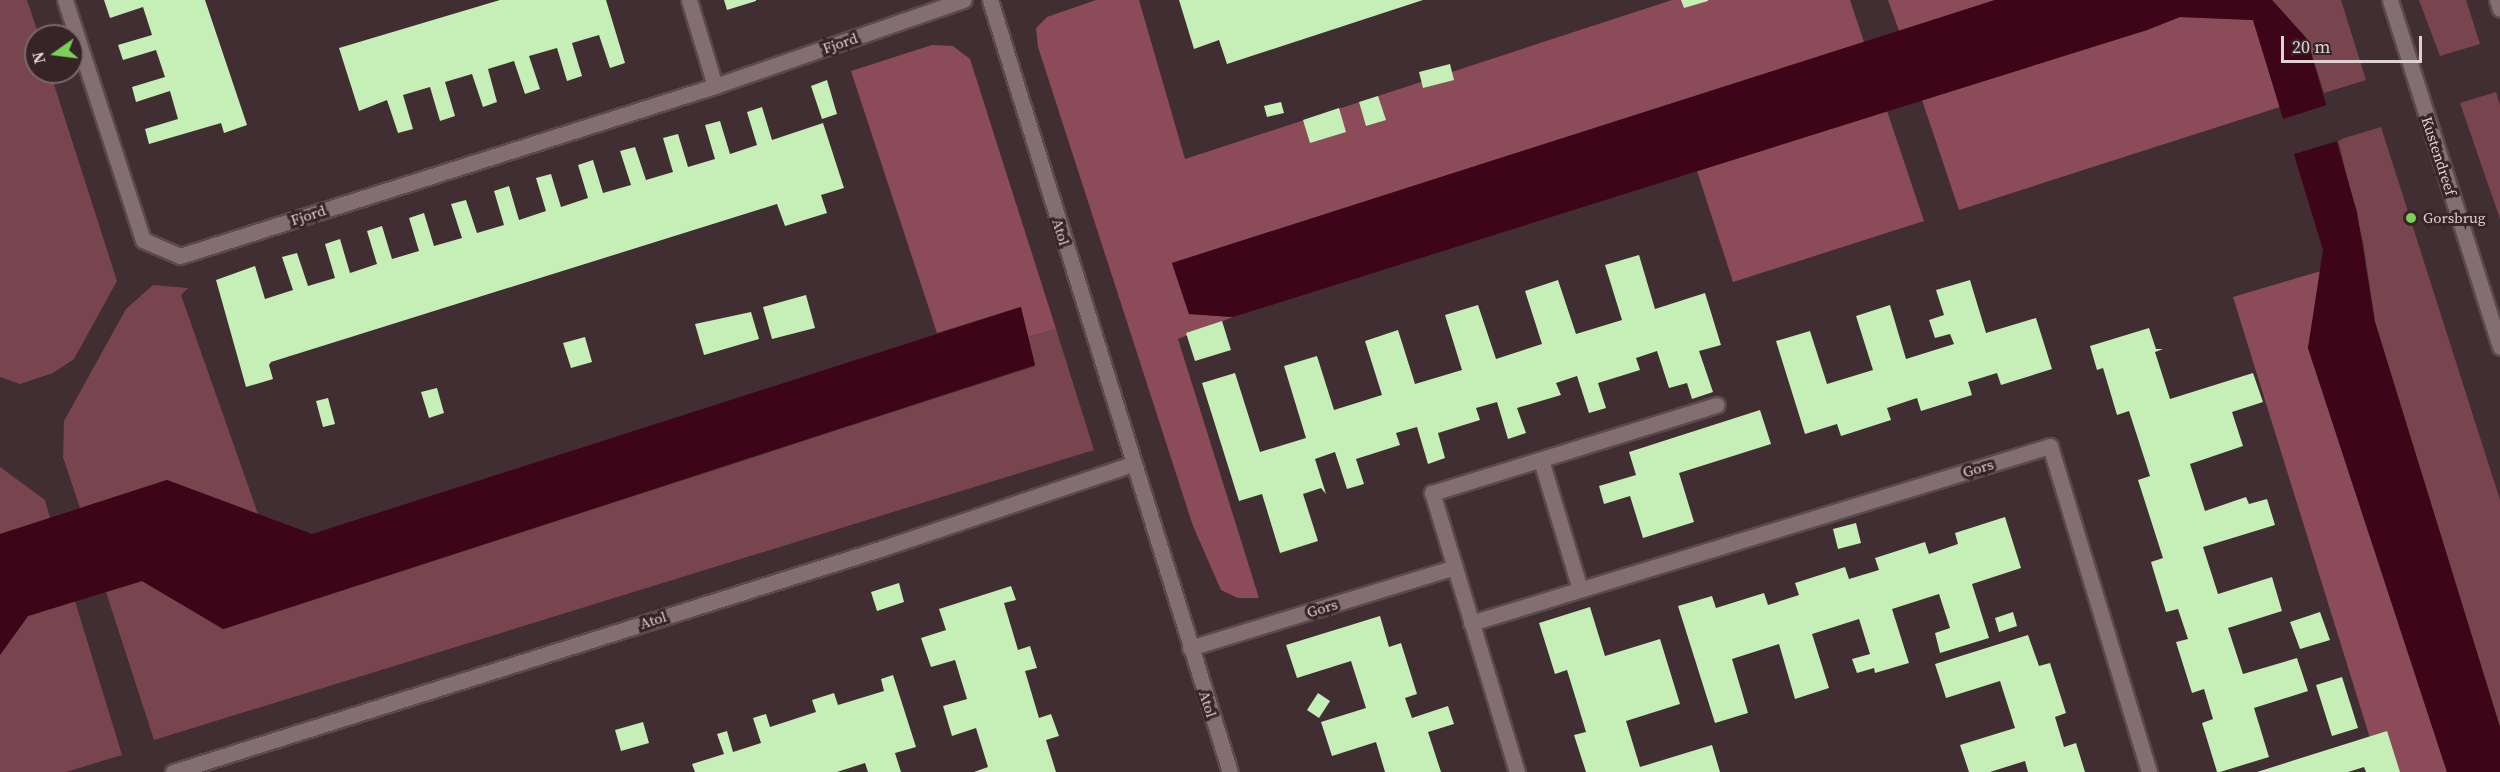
<!DOCTYPE html>
<html>
<head>
<meta charset="utf-8">
<style>
  body { margin:0 }
  #map { position:relative; width:2500px; height:772px; overflow:hidden; background:#412e32; font-family:"Source Serif 4",serif }
  div>[style] { position:absolute }
  [style*='--x'] { left:calc(var(--x)*1px); top:calc(var(--y)*1px); width:calc(var(--w)*1px); rotate:calc(var(--a)*1deg) }
  .green>* { inset:0; background:#78444e }
  .forest>* { inset:0; background:#8b4b58 }
  .water>* { inset:0; background:#3e0417 }
  .pier>* { inset:0; background:#412e32 }
  .building>* { inset:0; background:#c5efb6 }
  .roads { filter:drop-shadow(2px 0 #5a4a4d) drop-shadow(-2px 0 #5a4a4d) drop-shadow(0 2px #5a4a4d) drop-shadow(0 -2px #5a4a4d) }
  .street>* { height:15px; margin:-7.5px; padding:0 7.5px; transform-origin:7.5px; border-radius:7.5px; background:#836e71 }
  .secondary>* { height:15px; margin:-7.5px; padding:0 7.5px; transform-origin:7.5px; border-radius:7.5px; background:#836e71 }
  .dots>* { width:16px; height:16px; translate:-50% -50%; box-sizing:border-box; border:3px solid #372428; border-radius:50% }
  span { translate:-50% -50%; white-space:nowrap; text-align:center; line-height:1.15; -webkit-text-stroke:6px #372428; paint-order:stroke }
  .street-label { font-size:15px; color:#ded1d3 }
  .poi-label { font-size:15px; color:#ded1d3 }
  .left { translate:0 -50%; text-align:left }
  .north { position:absolute; left:24px; top:24px; width:60px; height:60px; box-sizing:border-box; background:#372428; border:2px solid #7a696c; border-radius:50%; rotate:256deg; font-size:16px; font-weight:700; line-height:24px; text-align:center; color:#ded1d3 }
  .north::after { content:''; display:block; margin:auto; width:21px; height:27px; background:#79d157; clip-path:polygon(50% 0,100% 100%,50% 72%,0 100%) }
  .scale { position:absolute; left:2281px; top:36px; width:141px; height:27px; box-sizing:border-box; border:3px solid #ded1d3; border-top:0; padding-left:8px; font-size:18px; line-height:21px; white-space:nowrap; color:#ded1d3; -webkit-text-stroke:4px #372428; paint-order:stroke }
</style>
</head>
<body>
<div id="map">
  <div class="green">
    <i style="clip-path:polygon(0 0,27px 0,39px 36px,36px 36px,36px 72px,50px 72px,117px 281px,74px 359px,53px 373px,20px 384px,0 377px)"></i>
    <i style="clip-path:polygon(2272px 0,2341px 0,2366px 80px,2324px 93px,2307px 39px)"></i>
    <i style="clip-path:polygon(2419px 0,2466px 0,2480px 44px,2440px 56px)"></i>
    <i style="clip-path:polygon(2496px 92px,2500px 105px,2500px 219px,2460px 103px)"></i>
    <i style="clip-path:polygon(2381px 127px,2500px 500px,2500px 727px,2375px 322px,2363px 242px,2338px 140px)"></i>
    <i style="clip-path:polygon(153px 285px,188px 288px,181px 295px,258px 514px,167px 480px,80px 508px,63px 457px,64px 421px,126px 309px)"></i>
    <i style="clip-path:polygon(1056px 329px,1094px 450px,154px 740px,106px 592px,142px 581px,224px 629px,1035px 366px,1028px 337px)"></i>
    <i style="clip-path:polygon(0 467px,45px 500px,50px 518px,0 534px)"></i>
    <i style="clip-path:polygon(75px 601px,122px 755px,66px 772px,0 772px,0 655px,28px 616px)"></i>
  </div>
  <div class="forest">
    <i style="clip-path:polygon(1096px 0,1139px 0,1185px 159px,1672px 0,1850px 0,1864px 42px,1172px 263px,1189px 314px,1233px 317px,1178px 339px,1259px 598px,1238px 598px,1221px 590px,1193px 526px,1038px 47px,1036px 28px,1047px 17px)"></i>
    <i style="clip-path:polygon(1888px 0,1995px 0,1899px 31px)"></i>
    <i style="clip-path:polygon(2180px 17px,2253px 20px,2280px 107px,1959px 210px,1922px 100px,2147px 30px)"></i>
    <i style="clip-path:polygon(932px 45px,953px 46px,970px 59px,1056px 329px,1028px 337px,1020px 307px,937px 333px,851px 71px)"></i>
    <i style="clip-path:polygon(1887px 111px,1924px 221px,1733px 282px,1697px 171px)"></i>
    <i style="clip-path:polygon(2321px 271px,2308px 348px,2447px 772px,2376px 772px,2369px 735px,2233px 297px)"></i>
  </div>
  <div class="water">
    <i style="clip-path:polygon(1995px 0,2272px 0,2307px 39px,2357px 212px,2375px 322px,2500px 727px,2500px 772px,2447px 772px,2308px 348px,2323px 250px,2253px 20px,2180px 17px,2147px 30px,1233px 317px,1189px 314px,1172px 263px)"></i>
    <i style="clip-path:polygon(1021px 307px,1035px 365px,223px 629px,142px 581px,28px 616px,0 655px,0 534px,167px 480px,312px 534px)"></i>
  </div>
  <div class="pier">
    <i style="clip-path:polygon(2330px 104px,2341px 140px,2291px 155px,2280px 120px)"></i>
  </div>
  <div class="building">
    <i style="clip-path:polygon(104px 0,205px 0,247px 125px,224px 133px,221px 123px,149px 144px,145px 129px,178px 119px,170px 91px,136px 102px,132px 87px,165px 77px,156px 50px,123px 60px,118px 45px,152px 35px,143px 7px,110px 18px)"></i>
    <i style="clip-path:polygon(500px 0,606px 0,625px 63px,610px 68px,599px 35px,572px 43px,582px 76px,567px 81px,557px 48px,529px 56px,540px 89px,525px 94px,514px 61px,488px 69px,497px 102px,483px 107px,472px 74px,445px 82px,455px 116px,440px 121px,430px 87px,403px 95px,413px 129px,398px 133px,387px 100px,359px 111px,339px 48px)"></i>
    <i style="clip-path:polygon(724px 0,756px 0,756px 1px,727px 10px)"></i>
    <i style="clip-path:polygon(1179px 0,1423px 0,1227px 64px,1219px 40px,1194px 49px)"></i>
    <i style="clip-path:polygon(1681px 0,1708px 0,1708px 1px,1684px 8px)"></i>
    <i style="clip-path:polygon(1450px 64px,1454px 80px,1423px 88px,1419px 72px)"></i>
    <i style="clip-path:polygon(827px 80px,837px 114px,822px 119px,811px 86px)"></i>
    <i style="clip-path:polygon(1378px 96px,1386px 120px,1366px 126px,1359px 102px)"></i>
    <i style="clip-path:polygon(1281px 102px,1284px 113px,1267px 117px,1264px 106px)"></i>
    <i style="clip-path:polygon(762px 107px,772px 140px,823px 123px,844px 188px,821px 195px,827px 213px,785px 226px,777px 204px,271px 362px,269px 365px,273px 379px,246px 387px,216px 280px,255px 266px,265px 299px,293px 290px,282px 257px,297px 253px,308px 286px,335px 278px,325px 244px,340px 239px,350px 273px,377px 264px,367px 231px,382px 226px,392px 259px,419px 251px,409px 218px,424px 213px,434px 246px,462px 238px,451px 204px,466px 200px,477px 233px,504px 225px,494px 191px,509px 186px,519px 220px,546px 211px,536px 178px,551px 174px,561px 207px,588px 198px,578px 165px,593px 160px,603px 193px,631px 185px,620px 151px,635px 147px,646px 180px,673px 172px,663px 138px,678px 134px,688px 167px,715px 159px,705px 125px,720px 121px,730px 154px,757px 145px,747px 112px)"></i>
    <i style="clip-path:polygon(1339px 108px,1346px 132px,1310px 143px,1303px 120px)"></i>
    <i style="clip-path:polygon(1639px 255px,1655px 309px,1705px 293px,1721px 345px,1699px 351px,1713px 392px,1692px 399px,1687px 383px,1669px 388px,1657px 351px,1636px 358px,1640px 370px,1598px 383px,1606px 408px,1589px 413px,1577px 376px,1556px 383px,1561px 395px,1517px 408px,1526px 433px,1508px 439px,1497px 402px,1476px 408px,1480px 420px,1438px 433px,1445px 458px,1428px 464px,1417px 427px,1396px 433px,1400px 445px,1356px 459px,1364px 484px,1347px 489px,1335px 452px,1315px 459px,1326px 494px,1321px 488px,1303px 494px,1318px 541px,1280px 553px,1262px 494px,1239px 501px,1202px 383px,1235px 373px,1260px 452px,1306px 438px,1284px 366px,1317px 356px,1334px 410px,1382px 395px,1365px 341px,1398px 330px,1415px 384px,1462px 370px,1445px 315px,1478px 305px,1496px 359px,1542px 344px,1525px 291px,1558px 280px,1576px 334px,1622px 320px,1605px 265px)"></i>
    <i style="clip-path:polygon(1970px 280px,1986px 333px,2036px 318px,2052px 369px,2001px 385px,1997px 373px,1968px 382px,1972px 395px,1921px 411px,1917px 398px,1887px 408px,1891px 420px,1841px 436px,1837px 424px,1805px 434px,1776px 341px,1810px 331px,1827px 384px,1873px 370px,1856px 316px,1890px 305px,1906px 359px,1954px 344px,1950px 334px,1935px 338px,1929px 320px,1944px 315px,1936px 290px)"></i>
    <i style="clip-path:polygon(806px 295px,815px 328px,772px 339px,763px 307px)"></i>
    <i style="clip-path:polygon(751px 312px,759px 339px,704px 355px,695px 324px)"></i>
    <i style="clip-path:polygon(1222px 321px,1231px 350px,1195px 361px,1186px 333px)"></i>
    <i style="clip-path:polygon(2149px 328px,2156px 349px,2163px 349px,2155px 352px,2170px 399px,2253px 373px,2263px 402px,2232px 412px,2243px 446px,2190px 464px,2205px 511px,2246px 497px,2249px 504px,2267px 499px,2275px 525px,2203px 547px,2218px 594px,2272px 577px,2282px 611px,2228px 628px,2243px 674px,2297px 658px,2308px 691px,2254px 708px,2269px 757px,2220px 772px,2217px 772px,2202px 723px,2213px 719px,2204px 689px,2192px 693px,2176px 642px,2188px 639px,2178px 609px,2166px 612px,2151px 562px,2163px 558px,2138px 480px,2150px 476px,2129px 411px,2117px 415px,2103px 368px,2097px 370px,2090px 346px)"></i>
    <i style="clip-path:polygon(585px 337px,592px 362px,571px 368px,563px 343px)"></i>
    <i style="clip-path:polygon(437px 388px,444px 413px,429px 418px,421px 392px)"></i>
    <i style="clip-path:polygon(328px 398px,335px 424px,323px 427px,316px 401px)"></i>
    <i style="clip-path:polygon(1760px 410px,1771px 444px,1679px 473px,1694px 522px,1643px 538px,1630px 496px,1604px 504px,1599px 486px,1636px 475px,1629px 452px)"></i>
    <i style="clip-path:polygon(2005px 517px,2021px 568px,1972px 584px,1989px 638px,1940px 653px,1935px 633px,1950px 628px,1939px 594px,1892px 609px,1909px 663px,1875px 673px,1874px 668px,1857px 673px,1852px 659px,1870px 654px,1859px 619px,1812px 634px,1829px 688px,1795px 699px,1779px 644px,1732px 659px,1748px 713px,1715px 723px,1678px 606px,1712px 596px,1716px 608px,1764px 593px,1768px 605px,1799px 595px,1795px 583px,1845px 567px,1849px 579px,1879px 570px,1875px 558px,1925px 542px,1929px 554px,1958px 544px,1955px 533px)"></i>
    <i style="clip-path:polygon(1856px 523px,1861px 543px,1838px 549px,1833px 529px)"></i>
    <i style="clip-path:polygon(899px 583px,904px 602px,877px 611px,871px 592px)"></i>
    <i style="clip-path:polygon(1011px 586px,1016px 600px,1004px 603px,1018px 650px,1030px 646px,1037px 668px,1025px 671px,1039px 718px,1051px 714px,1059px 736px,1046px 740px,1056px 772px,974px 772px,988px 767px,976px 728px,952px 736px,943px 706px,967px 699px,955px 660px,931px 667px,921px 638px,946px 630px,939px 609px)"></i>
    <i style="clip-path:polygon(1590px 607px,1605px 656px,1660px 639px,1680px 704px,1626px 721px,1640px 767px,1712px 745px,1720px 772px,1586px 772px,1574px 735px,1586px 732px,1567px 670px,1555px 674px,1539px 623px)"></i>
    <i style="clip-path:polygon(2013px 612px,2017px 626px,1999px 632px,1995px 618px)"></i>
    <i style="clip-path:polygon(2320px 612px,2330px 640px,2300px 649px,2290px 622px)"></i>
    <i style="clip-path:polygon(1380px 616px,1389px 647px,1401px 643px,1417px 694px,1405px 698px,1412px 718px,1448px 706px,1454px 724px,1428px 732px,1441px 772px,1385px 772px,1376px 742px,1332px 756px,1321px 722px,1366px 708px,1351px 661px,1297px 678px,1286px 645px)"></i>
    <i style="clip-path:polygon(2028px 635px,2039px 666px,2050px 663px,2066px 713px,2055px 717px,2064px 747px,2076px 743px,2085px 772px,2028px 772px,2025px 761px,1990px 772px,1969px 772px,1960px 745px,2015px 728px,2000px 681px,1946px 698px,1935px 664px)"></i>
    <i style="clip-path:polygon(893px 675px,916px 747px,895px 753px,901px 772px,868px 772px,865px 763px,837px 772px,695px 772px,692px 764px,724px 754px,717px 734px,727px 731px,733px 752px,761px 743px,753px 718px,766px 714px,770px 727px,816px 712px,812px 700px,834px 693px,838px 705px,884px 691px,881px 679px)"></i>
    <i style="clip-path:polygon(2342px 677px,2358px 728px,2332px 736px,2316px 685px)"></i>
    <i style="clip-path:polygon(1318px 693px,1330px 701px,1319px 718px,1307px 710px)"></i>
    <i style="clip-path:polygon(643px 722px,649px 743px,621px 751px,615px 730px)"></i>
    <i style="clip-path:polygon(2387px 731px,2400px 772px,2366px 772px,2364px 767px,2348px 772px,2257px 772px)"></i>
  </div>
  <div class="roads">
    <div class="street">
      <i style="--x:65;--y:0;--w:252;--a:72"></i>
      <i style="--x:143;--y:240;--w:40;--a:23.4"></i>
      <i style="--x:180;--y:256;--w:561;--a:-17.63"></i>
      <i style="--x:715;--y:86;--w:263;--a:-19.1"></i>
      <i style="--x:689;--y:0;--w:90;--a:73.2"></i>
      <i style="--x:1541;--y:460;--w:135;--a:73.2"></i>
      <i style="--x:1471;--y:623;--w:605;--a:-17"></i>
      <i style="--x:2050;--y:446;--w:341;--a:73.1"></i>
      <i style="--x:1190;--y:648;--w:277;--a:-17"></i>
      <i style="--x:173;--y:772;--w:744;--a:-17.51"></i>
      <i style="--x:883;--y:548;--w:263;--a:-18.6"></i>
      <i style="--x:1517;--y:772;--w:292;--a:-106.9"></i>
      <i style="--x:1432;--y:493;--w:298;--a:-17.2"></i>
    </div>
    <div class="secondary">
      <i style="--x:990;--y:0;--w:808;--a:72.73"></i>
      <i style="--x:2390;--y:0;--w:364;--a:72.4"></i>
      <i style="--x:2497;--y:0;--w:9;--a:72"></i>
    </div>
  </div>
  <div class="dots">
    <i style="left:2411px;top:218px;background:#79d157"></i>
  </div>
  <div class="street-label">
    <span style="left:840px;top:43px;rotate:-19deg">Fjord</span>
    <span style="left:2439px;top:156px;rotate:72deg">Kustendreef</span>
    <span style="left:308px;top:215px;rotate:-18deg">Fjord</span>
    <span style="left:1061px;top:232px;rotate:73deg">Atol</span>
    <span style="left:1978px;top:468px;rotate:-17deg">Gors</span>
    <span style="left:1322px;top:608px;rotate:-17deg">Gors</span>
    <span style="left:653px;top:620px;rotate:-18deg">Atol</span>
    <span style="left:1208px;top:704px;rotate:72deg">Atol</span>
  </div>
  <div class="poi-label">
    <span class="left" style="left:2423px;top:218px">Gorsbrug</span>
  </div>
  <div class="north">N</div>
  <div class="scale">20 m</div>
</div>
</body>
</html>
